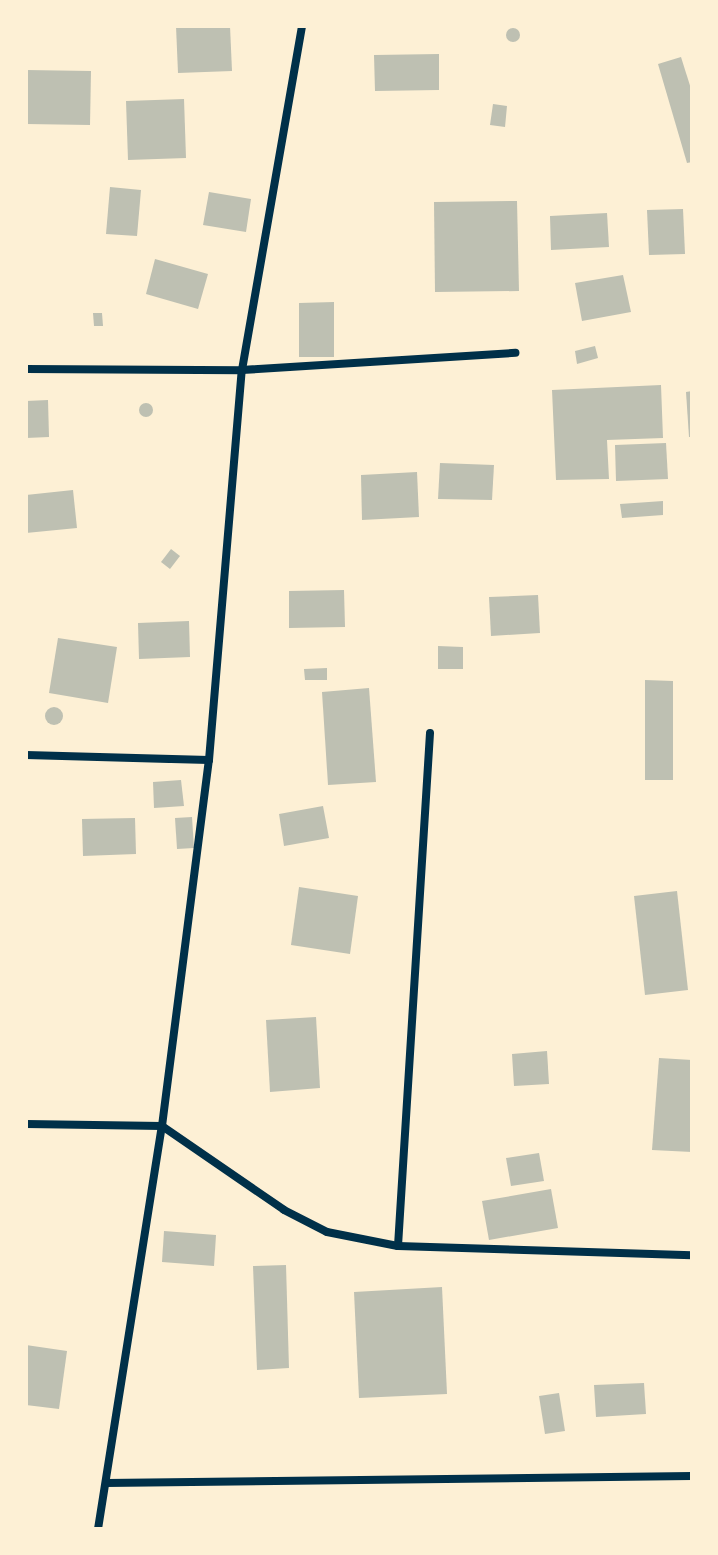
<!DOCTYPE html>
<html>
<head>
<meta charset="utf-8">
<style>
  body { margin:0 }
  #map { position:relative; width:718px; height:1555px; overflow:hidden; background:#fdf0d5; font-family:Poppins,sans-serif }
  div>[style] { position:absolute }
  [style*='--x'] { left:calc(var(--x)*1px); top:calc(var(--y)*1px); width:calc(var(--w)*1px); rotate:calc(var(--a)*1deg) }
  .building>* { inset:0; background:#bec0b2 }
  .round { border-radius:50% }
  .minor>* { height:8px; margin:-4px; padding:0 4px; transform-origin:4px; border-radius:4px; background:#003049 }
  span { translate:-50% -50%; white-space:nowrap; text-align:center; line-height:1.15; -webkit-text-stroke:6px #fdf0d5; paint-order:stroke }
  .frame { position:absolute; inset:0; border:28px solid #fdf0d5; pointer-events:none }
</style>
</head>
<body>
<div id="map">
  <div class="building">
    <i style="clip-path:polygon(176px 26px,230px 26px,232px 71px,178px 73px)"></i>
    <i class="round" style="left:506px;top:28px;width:14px;height:14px"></i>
    <i style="clip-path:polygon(439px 54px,439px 90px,375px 91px,374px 55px)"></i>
    <i style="clip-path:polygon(681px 57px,692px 92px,692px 162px,687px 163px,658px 64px)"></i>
    <i style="clip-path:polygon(26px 70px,91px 71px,90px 125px,26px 124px)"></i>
    <i style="clip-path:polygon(184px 99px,186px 158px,128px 160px,126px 101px)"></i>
    <i style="clip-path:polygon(493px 104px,507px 106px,505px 127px,490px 125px)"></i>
    <i style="clip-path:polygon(110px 187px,141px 190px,137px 236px,106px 234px)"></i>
    <i style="clip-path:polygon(209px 192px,251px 199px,246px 232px,203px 225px)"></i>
    <i style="clip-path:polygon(517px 201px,519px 291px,435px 292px,434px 202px)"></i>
    <i style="clip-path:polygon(683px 209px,685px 254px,649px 255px,647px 210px)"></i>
    <i style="clip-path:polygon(607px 213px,609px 247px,551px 250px,550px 216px)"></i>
    <i style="clip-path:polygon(155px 259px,208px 274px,198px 309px,146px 294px)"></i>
    <i style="clip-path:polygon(623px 275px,631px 312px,582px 321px,575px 283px)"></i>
    <i style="clip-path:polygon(334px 302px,334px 357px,299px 357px,299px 303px)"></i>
    <i style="clip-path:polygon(93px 313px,102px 313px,103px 326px,94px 326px)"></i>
    <i style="clip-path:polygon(595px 346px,598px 358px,577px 364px,575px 351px)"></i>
    <i style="clip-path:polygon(661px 385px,663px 438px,607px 440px,609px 479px,556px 480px,552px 390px)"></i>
    <i style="clip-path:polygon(692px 391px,692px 437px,689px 437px,686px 392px)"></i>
    <i style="clip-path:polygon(48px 400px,49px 437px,26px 438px,26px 401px)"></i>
    <i class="round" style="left:139px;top:403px;width:14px;height:14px"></i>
    <i style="clip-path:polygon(666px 443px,668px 479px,616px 481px,615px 445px)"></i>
    <i style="clip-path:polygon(440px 463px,494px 465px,492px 500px,438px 499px)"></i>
    <i style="clip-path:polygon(417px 472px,419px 517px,362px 520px,361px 475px)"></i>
    <i style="clip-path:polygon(73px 490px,77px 528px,26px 533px,26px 495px)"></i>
    <i style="clip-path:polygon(663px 501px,663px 515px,622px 518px,620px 504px)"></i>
    <i style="clip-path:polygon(171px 549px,180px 556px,170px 569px,161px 562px)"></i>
    <i style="clip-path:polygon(344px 590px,345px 627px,289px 628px,289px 591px)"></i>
    <i style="clip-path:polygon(538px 595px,540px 633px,491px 636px,489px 597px)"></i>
    <i style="clip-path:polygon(189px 621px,190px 657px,139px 659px,138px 623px)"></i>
    <i style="clip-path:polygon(58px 638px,117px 647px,108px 703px,49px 693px)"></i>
    <i style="clip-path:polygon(438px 646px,463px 647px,463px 669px,438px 669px)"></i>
    <i style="clip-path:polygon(327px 668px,327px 680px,305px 680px,304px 669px)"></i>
    <i style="clip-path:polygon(645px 680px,673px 681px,673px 780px,645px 780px)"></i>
    <i style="clip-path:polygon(369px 688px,376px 782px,328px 785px,322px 692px)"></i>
    <i class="round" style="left:45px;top:707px;width:18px;height:18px"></i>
    <i style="clip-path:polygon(181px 780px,184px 806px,154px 808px,153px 782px)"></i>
    <i style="clip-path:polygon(323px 806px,329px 838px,284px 846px,279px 814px)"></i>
    <i style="clip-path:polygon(192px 817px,194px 848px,177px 849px,175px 818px)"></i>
    <i style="clip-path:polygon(135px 818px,136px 854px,83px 856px,82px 819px)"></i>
    <i style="clip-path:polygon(299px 887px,358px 896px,350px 954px,291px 945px)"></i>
    <i style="clip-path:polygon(677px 891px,688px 990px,645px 995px,634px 896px)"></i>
    <i style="clip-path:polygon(316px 1017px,320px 1088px,270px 1092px,266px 1020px)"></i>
    <i style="clip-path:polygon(547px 1051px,549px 1084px,514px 1086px,512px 1054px)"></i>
    <i style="clip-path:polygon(659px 1058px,692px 1060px,692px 1152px,652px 1150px)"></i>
    <i style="clip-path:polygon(539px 1153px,544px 1181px,511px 1186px,506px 1158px)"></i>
    <i style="clip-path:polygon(551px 1189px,558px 1228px,489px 1240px,482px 1201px)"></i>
    <i style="clip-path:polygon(164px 1231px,216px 1235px,214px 1266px,162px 1262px)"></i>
    <i style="clip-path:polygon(286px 1265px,289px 1368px,257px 1370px,253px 1266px)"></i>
    <i style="clip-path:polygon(442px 1287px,447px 1394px,359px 1398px,354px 1292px)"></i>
    <i style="clip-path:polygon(26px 1345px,67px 1351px,59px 1409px,26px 1405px)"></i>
    <i style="clip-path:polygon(644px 1383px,646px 1414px,596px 1417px,594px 1385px)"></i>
    <i style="clip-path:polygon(559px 1393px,565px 1431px,545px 1434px,539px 1396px)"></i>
  </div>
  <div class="minor">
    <i style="--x:26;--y:369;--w:216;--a:0.3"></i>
    <i style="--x:242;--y:370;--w:274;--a:-3.6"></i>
    <i style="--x:26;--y:755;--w:183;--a:1.6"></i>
    <i style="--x:26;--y:1124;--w:136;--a:0.8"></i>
    <i style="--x:162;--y:1126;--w:148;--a:34.5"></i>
    <i style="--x:284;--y:1210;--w:48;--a:27.1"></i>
    <i style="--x:327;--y:1232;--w:72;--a:11.2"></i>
    <i style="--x:398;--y:1246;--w:294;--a:1.8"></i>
    <i style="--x:398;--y:1246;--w:514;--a:-86.43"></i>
    <i style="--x:106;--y:1483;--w:586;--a:-0.68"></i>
    <i style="--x:98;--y:1529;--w:408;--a:-81"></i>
    <i style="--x:162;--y:1126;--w:369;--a:-82.7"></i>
    <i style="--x:209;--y:760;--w:391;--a:-85.2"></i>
    <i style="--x:242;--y:370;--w:349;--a:-80.1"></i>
  </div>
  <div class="frame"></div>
</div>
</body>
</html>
